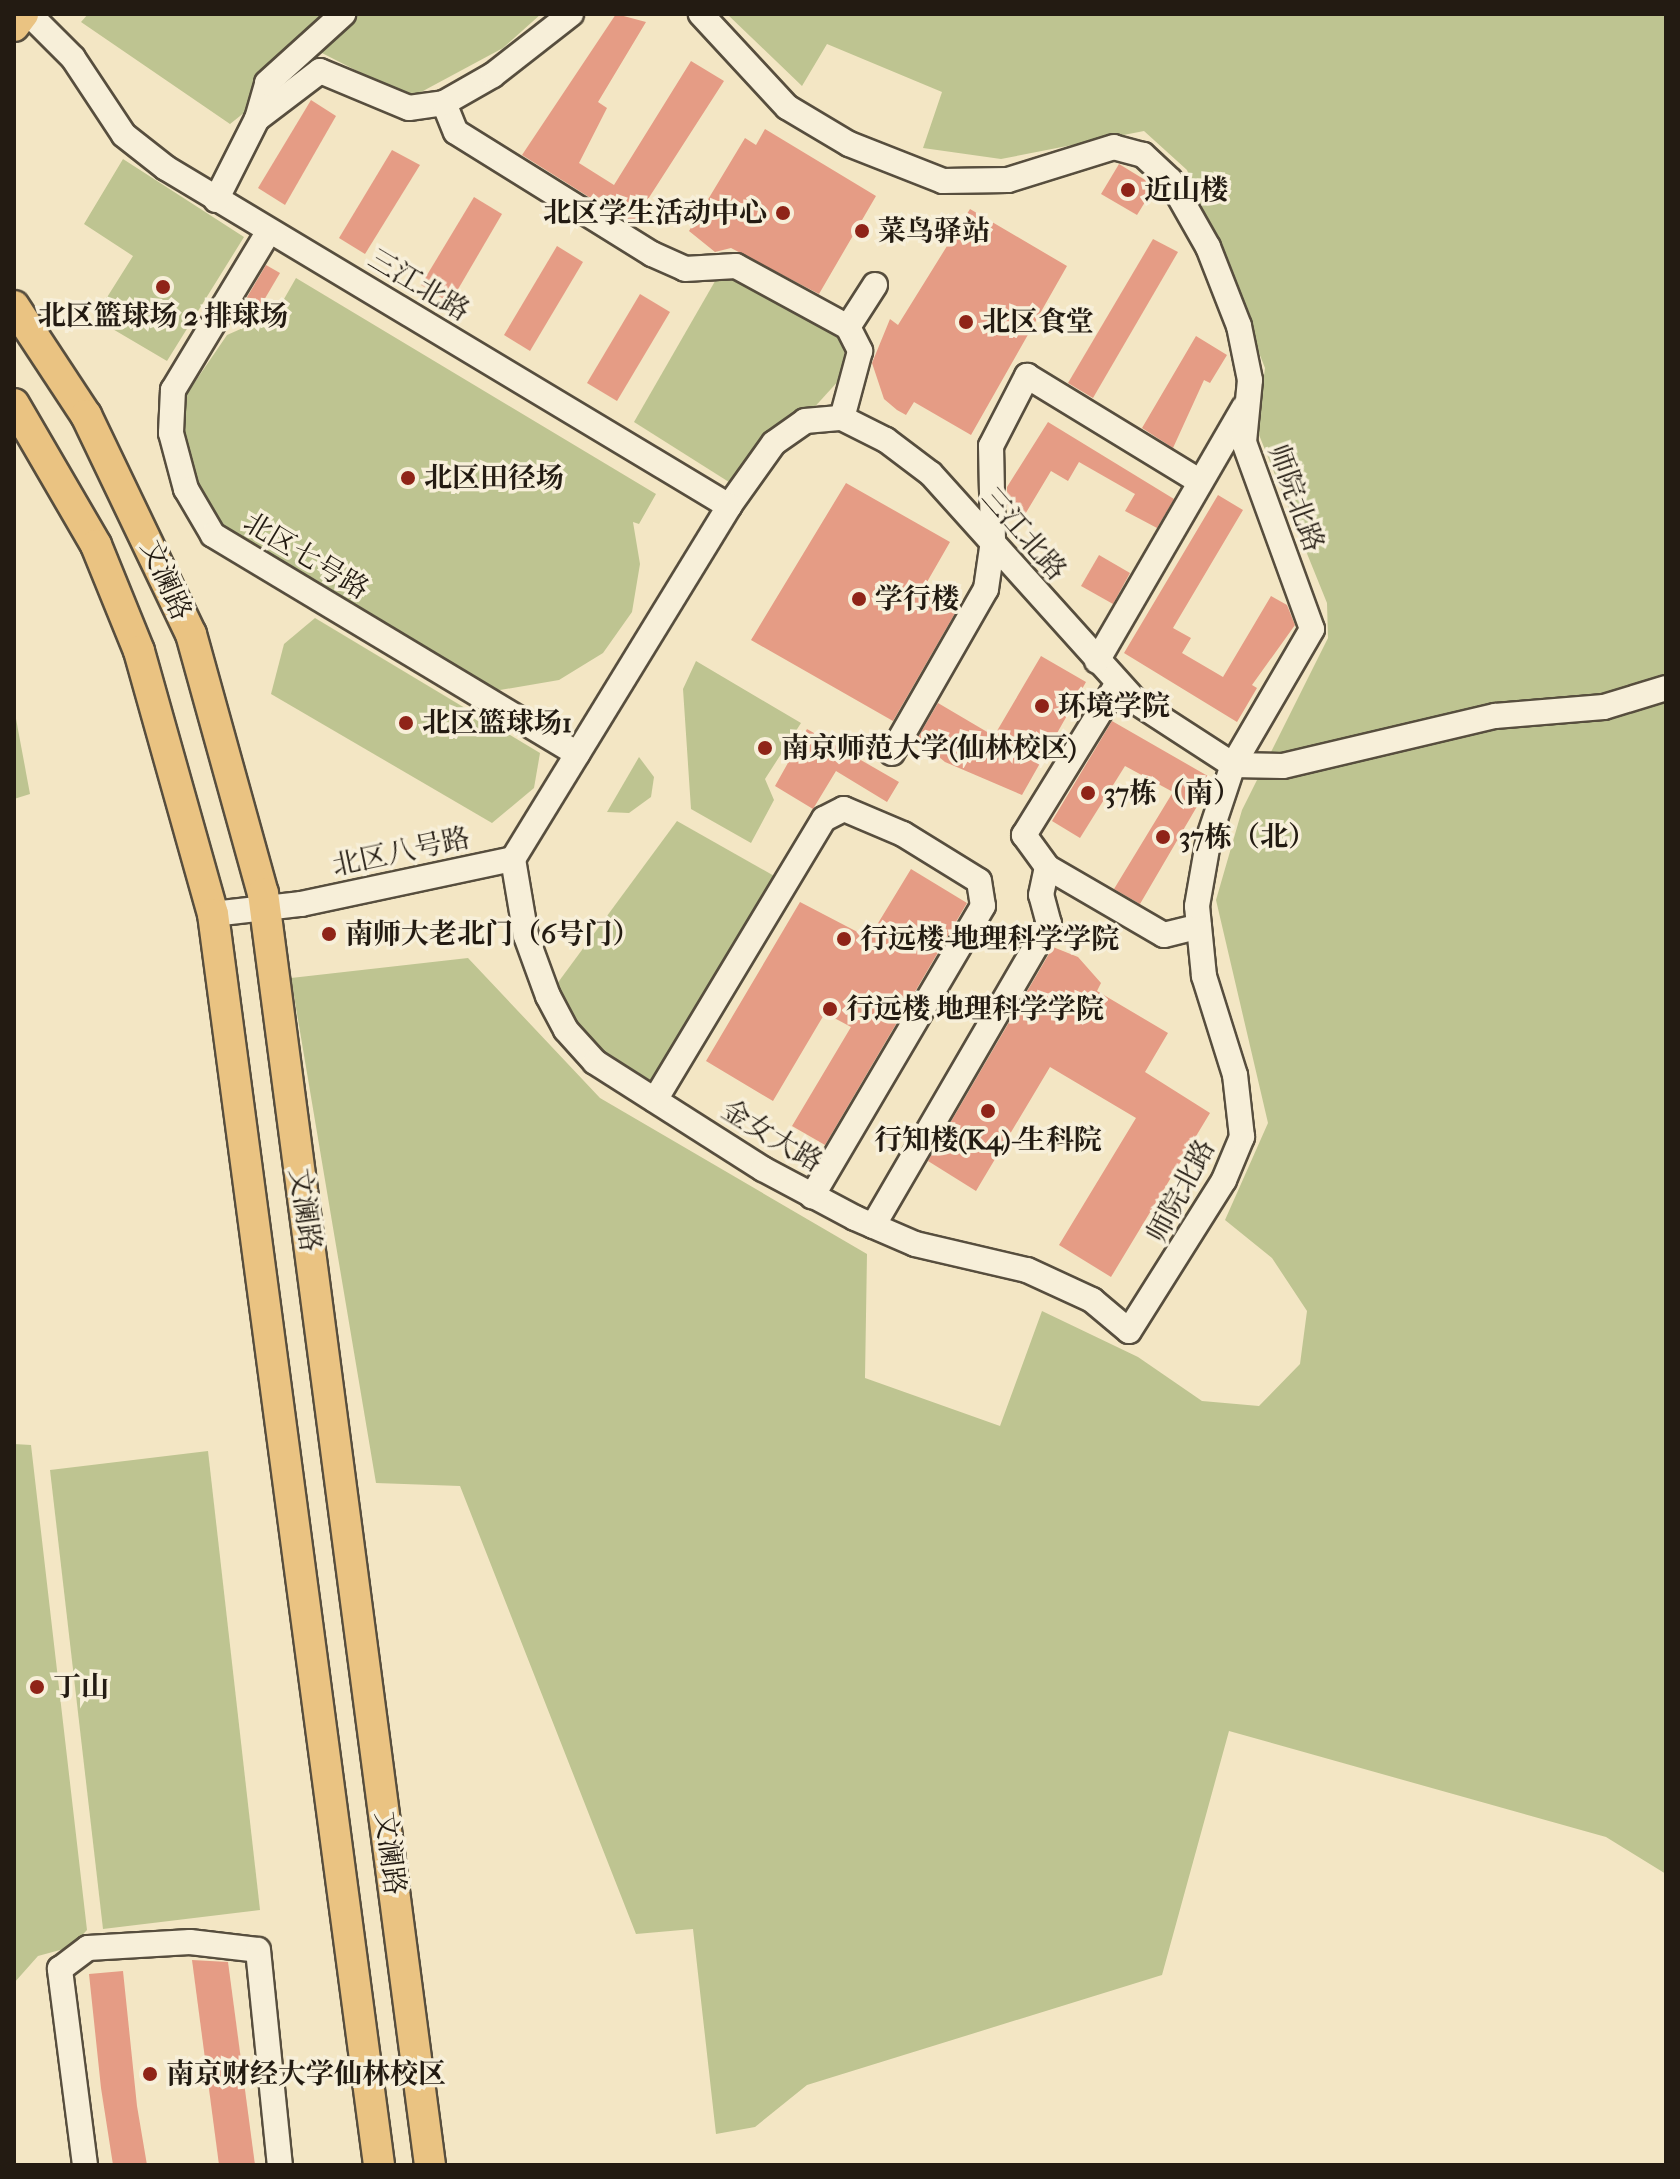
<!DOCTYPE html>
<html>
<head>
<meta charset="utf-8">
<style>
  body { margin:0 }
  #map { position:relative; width:1680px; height:2179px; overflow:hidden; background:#f3e6c4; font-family:"IM FELL French Canon","Noto Serif SC",serif }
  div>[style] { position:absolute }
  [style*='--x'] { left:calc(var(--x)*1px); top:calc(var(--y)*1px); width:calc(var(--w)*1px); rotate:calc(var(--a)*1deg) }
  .green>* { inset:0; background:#bec491 }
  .building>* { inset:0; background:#e59c85 }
  .roads { filter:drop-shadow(2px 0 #574e3e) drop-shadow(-2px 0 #574e3e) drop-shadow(0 2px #574e3e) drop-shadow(0 -2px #574e3e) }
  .minor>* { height:24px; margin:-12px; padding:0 12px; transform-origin:12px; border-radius:12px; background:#f7efd9 }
  .major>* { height:30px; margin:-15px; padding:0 15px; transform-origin:15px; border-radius:15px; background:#eac382 }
  .dots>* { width:22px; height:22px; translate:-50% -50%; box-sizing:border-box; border:4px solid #f7efd9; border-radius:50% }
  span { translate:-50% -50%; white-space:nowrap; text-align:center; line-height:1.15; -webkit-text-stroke:7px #f7efd9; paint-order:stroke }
  .poi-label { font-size:28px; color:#231b12; font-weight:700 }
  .left { translate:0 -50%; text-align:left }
  .right { translate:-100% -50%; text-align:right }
  .street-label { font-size:28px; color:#231b12 }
  .frame { position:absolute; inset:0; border:16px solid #231b12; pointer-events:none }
</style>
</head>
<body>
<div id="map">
  <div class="green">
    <i style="clip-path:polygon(88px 14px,541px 14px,503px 48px,410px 98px,320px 52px,230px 124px,81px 22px)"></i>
    <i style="clip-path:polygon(727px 14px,1666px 14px,1666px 1874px,1606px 1837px,1229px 1731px,1162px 1975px,807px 2085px,755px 2127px,716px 2134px,693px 1929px,636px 1934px,460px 1486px,376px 1483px,291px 978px,468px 958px,600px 1098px,867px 1254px,865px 1378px,1000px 1426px,1042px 1311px,1138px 1357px,1202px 1401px,1259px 1406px,1300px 1364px,1307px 1311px,1272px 1258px,1225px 1220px,1268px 1123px,1216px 900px,1242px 810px,1328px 638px,1327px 603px,1257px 430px,1265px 368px,1187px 170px,1144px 131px,1001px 159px,923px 148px,942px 92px,827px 44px,802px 86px)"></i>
    <i style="clip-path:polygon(123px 159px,244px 237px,167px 361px,94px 318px,133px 256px,84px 224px)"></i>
    <i style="clip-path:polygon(722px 269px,848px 327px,841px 378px,740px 489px,634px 422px)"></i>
    <i style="clip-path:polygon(296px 278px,656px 494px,639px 524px,633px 522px,640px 564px,632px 612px,603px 653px,559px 680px,500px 690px,472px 685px,213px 527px,193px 493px,181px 426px,186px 395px,227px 335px,284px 310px,280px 306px)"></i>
    <i style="clip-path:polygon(315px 618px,540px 753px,534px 788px,492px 823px,271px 694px,284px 644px)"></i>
    <i style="clip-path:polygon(696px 661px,801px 723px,765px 779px,774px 800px,751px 843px,691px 809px,683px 689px)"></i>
    <i style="clip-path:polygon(14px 708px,30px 794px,14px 799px)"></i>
    <i style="clip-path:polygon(639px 757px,654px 777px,651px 797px,629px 813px,607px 812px)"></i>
    <i style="clip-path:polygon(677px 821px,783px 881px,655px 1100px,595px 1062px,548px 996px)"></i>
    <i style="clip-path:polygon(14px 1444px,31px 1445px,87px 1930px,71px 1947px,38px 1956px,14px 1983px)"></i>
    <i style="clip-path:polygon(208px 1451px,260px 1910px,103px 1929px,50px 1470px)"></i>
  </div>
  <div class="building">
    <i style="clip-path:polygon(616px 14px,646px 22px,598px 102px,607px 108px,579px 163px,614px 185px,691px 61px,724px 81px,632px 224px,522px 155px)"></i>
    <i style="clip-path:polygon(311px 100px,336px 116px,285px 205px,258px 188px)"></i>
    <i style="clip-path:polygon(765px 129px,876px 196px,819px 294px,731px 248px,715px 252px,689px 231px,745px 138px,756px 145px)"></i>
    <i style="clip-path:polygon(392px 150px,420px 165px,365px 254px,339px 238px)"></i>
    <i style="clip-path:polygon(1119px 164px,1155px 186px,1137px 215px,1101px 194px)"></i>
    <i style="clip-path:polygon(474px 197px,502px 214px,450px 303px,421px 285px)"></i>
    <i style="clip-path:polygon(970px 209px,1067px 266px,971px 435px,914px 402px,906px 415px,897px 410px,884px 399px,872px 363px,890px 319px,898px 325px)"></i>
    <i style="clip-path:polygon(1153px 239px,1178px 252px,1093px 398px,1068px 383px)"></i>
    <i style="clip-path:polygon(557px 246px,583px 262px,530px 351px,504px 335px)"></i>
    <i style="clip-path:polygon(266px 265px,280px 273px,257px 312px,243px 304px)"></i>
    <i style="clip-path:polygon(640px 294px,670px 312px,617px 401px,587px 383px)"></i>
    <i style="clip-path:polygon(1196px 336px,1227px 355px,1210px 383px,1204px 380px,1173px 448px,1142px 428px)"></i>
    <i style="clip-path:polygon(1048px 422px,1174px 499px,1157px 528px,1125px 511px,1135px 494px,1079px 462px,1068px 481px,1051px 471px,1024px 516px,1007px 505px,1007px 487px)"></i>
    <i style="clip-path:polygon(846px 483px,950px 542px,923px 589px,958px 608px,893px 721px,751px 640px)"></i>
    <i style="clip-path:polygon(1218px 495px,1243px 510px,1173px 628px,1191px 638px,1182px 653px,1223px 677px,1271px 596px,1287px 605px,1295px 625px,1252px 685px,1257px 688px,1237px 722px,1124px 653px)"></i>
    <i style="clip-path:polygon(1099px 555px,1130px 573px,1113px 604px,1081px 586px)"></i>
    <i style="clip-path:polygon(1041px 656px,1086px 682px,1022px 795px,945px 762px,917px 739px,938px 703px,994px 736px)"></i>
    <i style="clip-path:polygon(1112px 721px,1213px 779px,1140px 904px,1114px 889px,1173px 792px,1125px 766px,1080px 838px,1052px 821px)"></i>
    <i style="clip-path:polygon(807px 729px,899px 782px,887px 802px,836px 771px,813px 809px,775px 786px)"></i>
    <i style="clip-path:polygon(911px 869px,967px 903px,825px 1145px,792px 1126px,851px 1027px,825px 1013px,773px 1101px,706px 1061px,800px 902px,869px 938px)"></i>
    <i style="clip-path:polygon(1053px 947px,1078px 957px,1101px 983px,1097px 991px,1168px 1033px,1145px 1072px,1210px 1113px,1111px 1277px,1059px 1245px,1136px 1118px,1050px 1067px,976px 1191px,928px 1161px)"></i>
    <i style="clip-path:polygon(192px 1960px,228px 1962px,255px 2165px,219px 2165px)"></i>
    <i style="clip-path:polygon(123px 1971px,137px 2106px,147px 2165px,113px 2165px,101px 2088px,89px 1974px)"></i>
  </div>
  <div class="roads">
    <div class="minor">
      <i style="--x:29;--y:14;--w:62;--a:45"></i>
      <i style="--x:73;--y:58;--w:92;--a:56.5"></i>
      <i style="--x:124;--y:135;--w:53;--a:38.2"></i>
      <i style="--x:166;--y:168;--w:657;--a:30.98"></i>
      <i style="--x:729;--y:506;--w:77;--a:-54.5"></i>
      <i style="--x:774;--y:443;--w:38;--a:-35"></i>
      <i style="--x:805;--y:421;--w:37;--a:-5"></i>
      <i style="--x:842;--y:418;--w:49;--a:26.6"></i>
      <i style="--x:886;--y:440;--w:56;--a:37.1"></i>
      <i style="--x:931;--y:474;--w:307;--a:48"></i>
      <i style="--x:1136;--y:702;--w:116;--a:33"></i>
      <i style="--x:1233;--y:765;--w:50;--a:1.1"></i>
      <i style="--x:1283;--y:766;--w:218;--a:-13.3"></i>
      <i style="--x:1495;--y:716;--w:109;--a:-4.7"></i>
      <i style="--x:1604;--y:707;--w:65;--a:-17"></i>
      <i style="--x:444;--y:103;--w:31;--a:68"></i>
      <i style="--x:456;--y:132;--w:231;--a:31.9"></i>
      <i style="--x:652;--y:254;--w:36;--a:24"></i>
      <i style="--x:685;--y:269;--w:51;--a:-3.4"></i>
      <i style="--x:736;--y:266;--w:128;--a:28.6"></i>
      <i style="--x:848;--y:327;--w:27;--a:63"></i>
      <i style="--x:860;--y:351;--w:69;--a:105"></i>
      <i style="--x:257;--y:119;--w:37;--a:-74"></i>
      <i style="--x:267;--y:83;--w:103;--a:-42.2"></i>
      <i style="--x:216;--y:200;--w:91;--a:-63.2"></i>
      <i style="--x:257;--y:119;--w:79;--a:-37.3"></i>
      <i style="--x:320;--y:71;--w:96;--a:22.6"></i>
      <i style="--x:409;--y:108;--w:35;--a:-8"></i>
      <i style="--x:444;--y:103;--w:56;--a:-29.7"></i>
      <i style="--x:493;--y:75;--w:99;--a:-38"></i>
      <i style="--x:269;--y:231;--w:186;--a:121.1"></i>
      <i style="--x:173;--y:390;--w:43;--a:92.7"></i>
      <i style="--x:171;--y:433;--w:58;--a:75"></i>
      <i style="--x:186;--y:489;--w:53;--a:59.6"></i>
      <i style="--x:213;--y:535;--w:425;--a:31"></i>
      <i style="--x:848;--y:327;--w:50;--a:-57.3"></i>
      <i style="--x:1097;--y:661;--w:293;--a:-59.9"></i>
      <i style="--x:1118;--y:683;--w:179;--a:121.7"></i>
      <i style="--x:1024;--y:835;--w:39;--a:54"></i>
      <i style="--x:1047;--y:867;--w:135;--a:30.2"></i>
      <i style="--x:1164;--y:935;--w:36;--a:-14"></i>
      <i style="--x:892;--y:753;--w:189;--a:-60.2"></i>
      <i style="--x:986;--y:589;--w:49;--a:-81.7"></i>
      <i style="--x:993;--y:541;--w:95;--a:-91.2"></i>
      <i style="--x:991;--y:446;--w:79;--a:-62.8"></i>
      <i style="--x:1027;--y:376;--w:202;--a:31.4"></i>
      <i style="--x:513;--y:859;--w:78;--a:80.4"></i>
      <i style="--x:526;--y:936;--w:64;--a:69.9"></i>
      <i style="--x:548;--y:996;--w:38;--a:62"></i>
      <i style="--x:566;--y:1030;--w:43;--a:47.8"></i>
      <i style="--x:595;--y:1062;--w:199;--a:32.5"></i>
      <i style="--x:763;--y:1169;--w:104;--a:28"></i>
      <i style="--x:855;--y:1218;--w:65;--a:23.4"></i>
      <i style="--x:915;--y:1244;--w:115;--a:13.1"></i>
      <i style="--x:1027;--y:1270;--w:72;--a:24.8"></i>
      <i style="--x:1092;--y:1300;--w:48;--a:40"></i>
      <i style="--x:1129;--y:1331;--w:178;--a:-57.8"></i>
      <i style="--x:1224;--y:1180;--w:47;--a:-67.3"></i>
      <i style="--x:1242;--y:1137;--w:62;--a:-96.4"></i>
      <i style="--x:1235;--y:1075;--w:104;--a:-107.4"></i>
      <i style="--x:1204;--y:976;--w:70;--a:-95.7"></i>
      <i style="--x:1197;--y:906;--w:70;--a:-80.1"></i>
      <i style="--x:1209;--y:837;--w:76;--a:-71.6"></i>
      <i style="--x:1233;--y:765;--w:157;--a:-59.8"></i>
      <i style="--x:1312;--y:629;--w:199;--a:-110"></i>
      <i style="--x:1244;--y:442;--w:62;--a:-84.5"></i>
      <i style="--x:1250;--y:380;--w:55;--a:-101.5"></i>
      <i style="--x:1239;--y:326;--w:85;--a:-111.4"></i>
      <i style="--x:1208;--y:247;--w:77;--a:-119.6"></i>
      <i style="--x:1170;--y:180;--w:37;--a:-137"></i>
      <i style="--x:1143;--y:155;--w:30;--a:-165"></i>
      <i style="--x:1114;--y:147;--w:111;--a:162.7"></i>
      <i style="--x:1008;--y:180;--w:65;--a:179.1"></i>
      <i style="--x:943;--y:181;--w:101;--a:-158.5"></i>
      <i style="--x:849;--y:144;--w:72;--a:-149.2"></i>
      <i style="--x:787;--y:107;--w:127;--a:-132.8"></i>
      <i style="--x:513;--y:859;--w:414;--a:-58.5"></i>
      <i style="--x:213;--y:914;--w:89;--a:-6.5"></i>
      <i style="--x:301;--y:904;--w:217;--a:-12"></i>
      <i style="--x:655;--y:1100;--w:328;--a:-59"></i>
      <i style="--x:824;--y:819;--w:22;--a:-27"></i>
      <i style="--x:844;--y:809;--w:64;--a:23"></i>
      <i style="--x:903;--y:834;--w:89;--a:31.7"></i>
      <i style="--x:979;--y:881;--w:25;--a:81"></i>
      <i style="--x:983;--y:906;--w:337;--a:120.5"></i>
      <i style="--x:873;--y:1226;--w:350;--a:-59.8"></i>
      <i style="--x:1049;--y:924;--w:30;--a:-105"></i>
      <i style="--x:1041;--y:895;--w:29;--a:-78"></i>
      <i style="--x:85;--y:2165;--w:198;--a:-97.3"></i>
      <i style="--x:60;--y:1969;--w:35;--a:-37"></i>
      <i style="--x:88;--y:1948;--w:102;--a:-3.4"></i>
      <i style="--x:190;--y:1942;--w:68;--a:6.7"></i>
      <i style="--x:258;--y:1950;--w:216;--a:84.2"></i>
    </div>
    <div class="major">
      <i style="--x:14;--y:26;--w:15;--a:-53"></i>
      <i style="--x:14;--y:306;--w:131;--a:56.6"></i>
      <i style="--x:86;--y:415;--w:243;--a:64.4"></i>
      <i style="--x:191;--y:634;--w:269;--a:74.5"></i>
      <i style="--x:263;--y:893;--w:1283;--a:82.52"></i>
      <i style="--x:14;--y:404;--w:163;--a:59.8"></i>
      <i style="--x:96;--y:545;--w:114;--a:67.9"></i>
      <i style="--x:139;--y:651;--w:273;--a:74.3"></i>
      <i style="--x:213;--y:914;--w:1262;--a:82.44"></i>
    </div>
  </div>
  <div class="dots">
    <i style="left:1128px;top:190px;background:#8f2418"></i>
    <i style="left:783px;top:213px;background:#8f2418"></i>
    <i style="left:862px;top:231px;background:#8f2418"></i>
    <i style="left:163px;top:287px;background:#8f2418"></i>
    <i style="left:966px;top:322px;background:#8f2418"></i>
    <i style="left:408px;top:478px;background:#8f2418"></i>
    <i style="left:859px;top:599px;background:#8f2418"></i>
    <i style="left:1042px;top:706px;background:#8f2418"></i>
    <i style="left:406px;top:723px;background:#8f2418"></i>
    <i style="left:765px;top:748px;background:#8f2418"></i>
    <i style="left:1088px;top:793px;background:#8f2418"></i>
    <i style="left:1163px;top:837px;background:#8f2418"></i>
    <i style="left:329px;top:934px;background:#8f2418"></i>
    <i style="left:844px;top:939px;background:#8f2418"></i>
    <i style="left:830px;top:1009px;background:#8f2418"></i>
    <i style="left:988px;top:1111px;background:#8f2418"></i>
    <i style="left:37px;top:1687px;background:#8f2418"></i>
    <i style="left:150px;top:2074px;background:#8f2418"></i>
  </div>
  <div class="poi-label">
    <span class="left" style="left:1144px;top:190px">近山楼</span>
    <span class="right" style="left:767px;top:213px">北区学生活动中心</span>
    <span class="left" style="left:878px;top:231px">菜鸟驿站</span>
    <span style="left:163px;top:316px">北区篮球场 2 排球场</span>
    <span class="left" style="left:982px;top:322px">北区食堂</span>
    <span class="left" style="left:424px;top:478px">北区田径场</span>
    <span class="left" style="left:875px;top:599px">学行楼</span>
    <span class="left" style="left:1058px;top:706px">环境学院</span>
    <span class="left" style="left:422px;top:723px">北区篮球场1</span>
    <span class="left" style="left:781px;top:748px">南京师范大学(仙林校区)</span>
    <span class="left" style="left:1104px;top:793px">37栋（南）</span>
    <span class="left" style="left:1179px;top:837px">37栋（北）</span>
    <span class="left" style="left:345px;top:934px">南师大老北门（6号门）</span>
    <span class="left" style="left:860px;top:939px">行远楼-地理科学学院</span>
    <span class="left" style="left:846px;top:1009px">行远楼 地理科学学院</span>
    <span style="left:988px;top:1140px">行知楼(K4)-生科院</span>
    <span class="left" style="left:53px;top:1687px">丁山</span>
    <span class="left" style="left:166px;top:2074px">南京财经大学仙林校区</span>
  </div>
  <div class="street-label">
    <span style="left:419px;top:285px;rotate:31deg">三江北路</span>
    <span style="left:1296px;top:498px;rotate:70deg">师院北路</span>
    <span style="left:1024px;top:534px;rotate:49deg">三江北路</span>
    <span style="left:306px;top:556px;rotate:31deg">北区七号路</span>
    <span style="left:166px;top:580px;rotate:66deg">文澜路</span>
    <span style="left:401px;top:852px;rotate:-12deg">北区八号路</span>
    <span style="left:772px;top:1136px;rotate:31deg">金女大路</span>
    <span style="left:1181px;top:1191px;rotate:-62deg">师院北路</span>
    <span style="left:305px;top:1210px;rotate:82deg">文澜路</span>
    <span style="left:390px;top:1853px;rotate:83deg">文澜路</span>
  </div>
  <div class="frame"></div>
</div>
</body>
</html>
